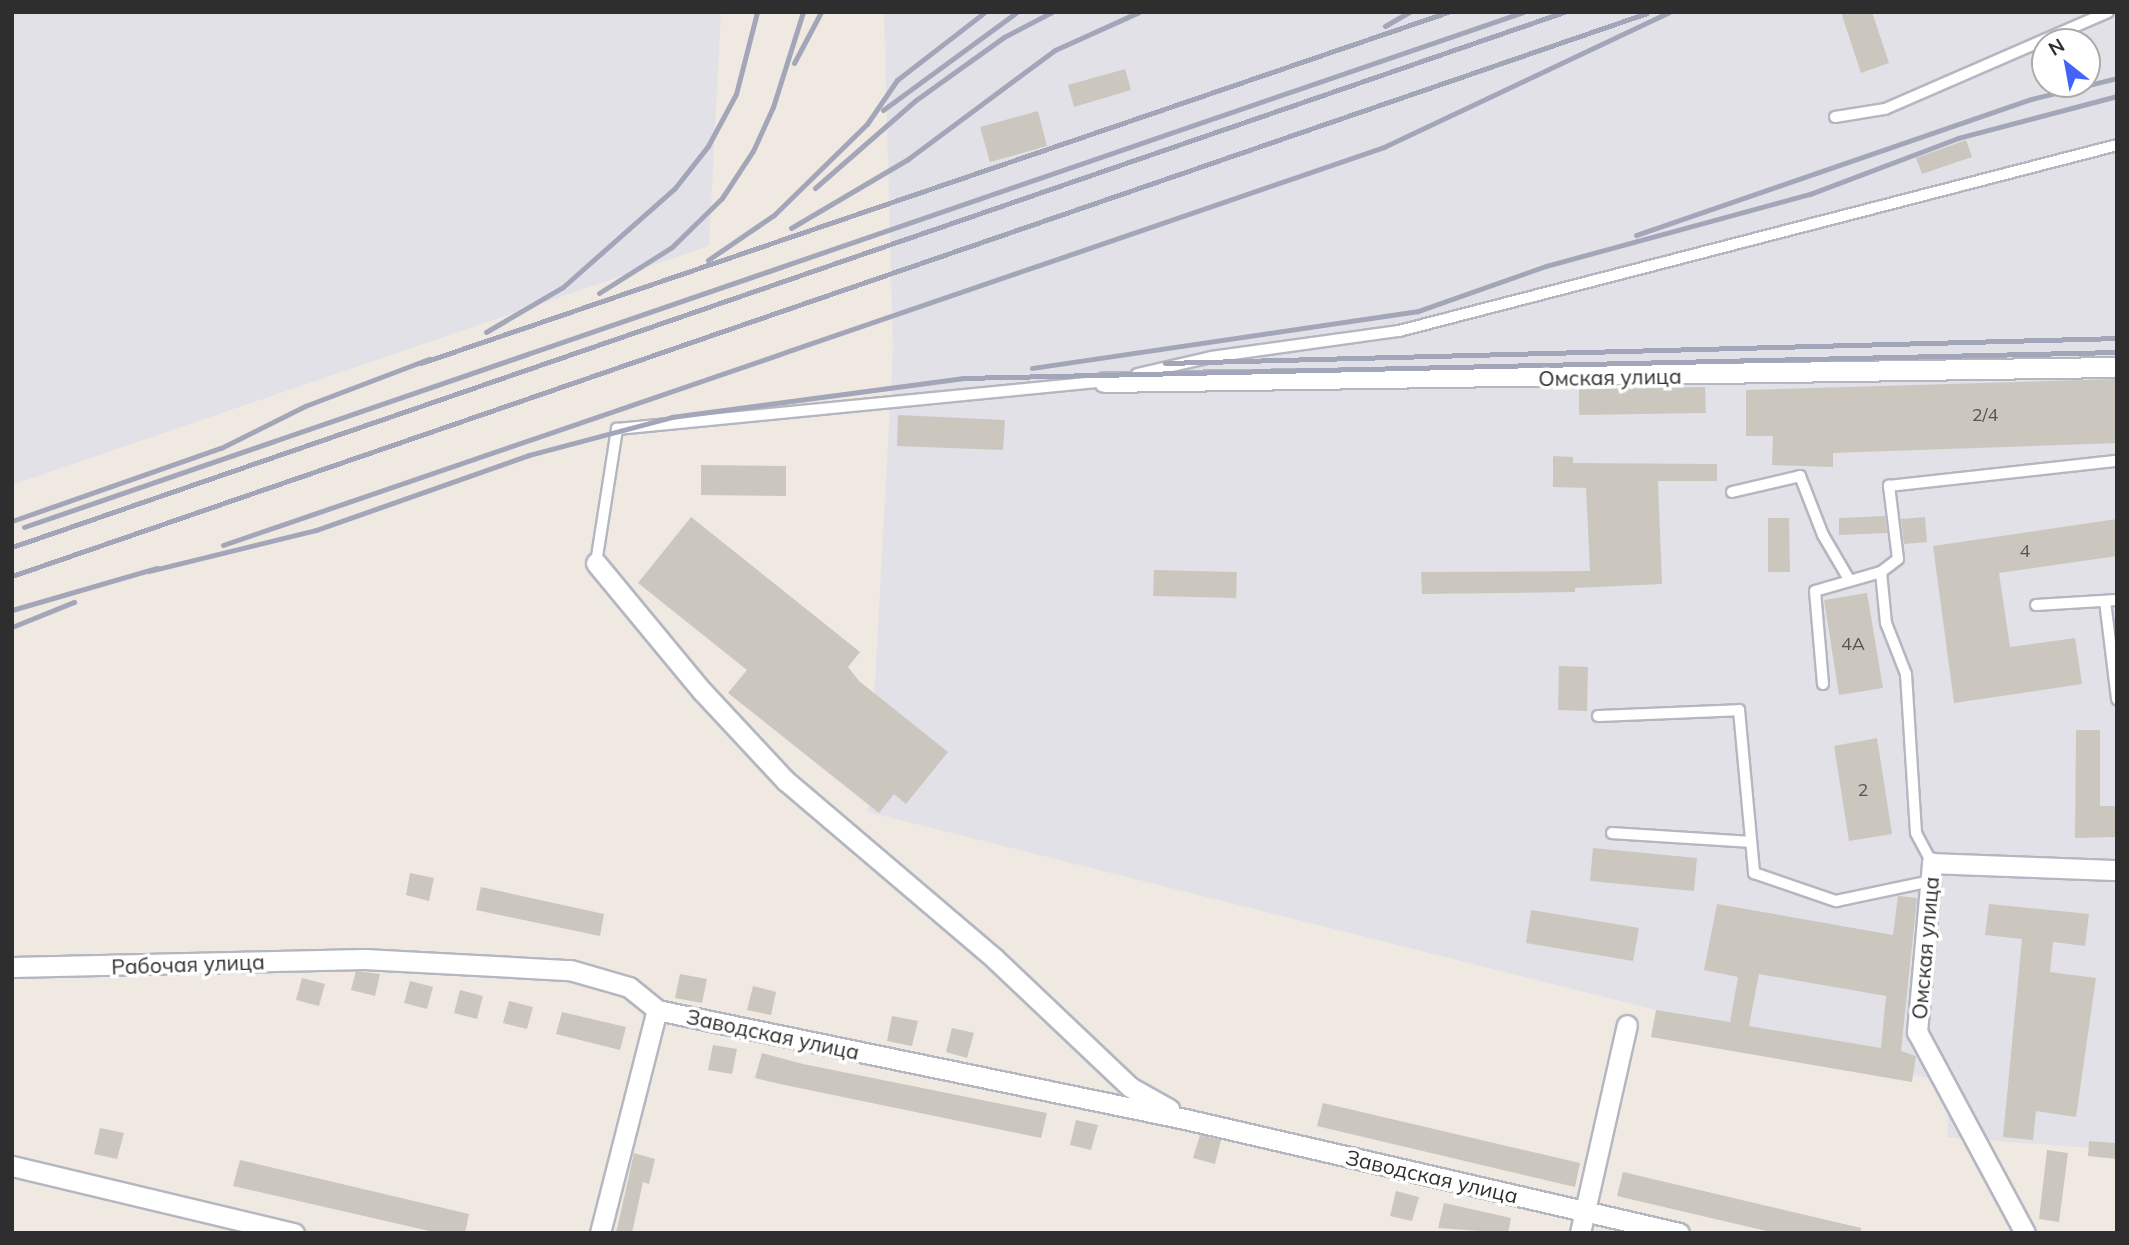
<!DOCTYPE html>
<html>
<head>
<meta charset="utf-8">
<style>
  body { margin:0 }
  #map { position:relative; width:2129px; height:1245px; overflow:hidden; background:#efe9e1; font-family:Mulish,sans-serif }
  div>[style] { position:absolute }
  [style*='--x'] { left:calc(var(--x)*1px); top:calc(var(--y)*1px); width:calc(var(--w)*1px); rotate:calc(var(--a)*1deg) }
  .industrial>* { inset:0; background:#e3e1e8 }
  .building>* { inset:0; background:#cbc7bf }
  .roads { filter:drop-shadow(2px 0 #b4b7c1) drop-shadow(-2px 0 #b4b7c1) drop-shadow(0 2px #b4b7c1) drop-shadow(0 -2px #b4b7c1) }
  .service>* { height:10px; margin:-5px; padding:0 5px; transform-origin:5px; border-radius:5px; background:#fff }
  .minor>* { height:19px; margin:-9.5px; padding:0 9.5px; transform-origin:9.5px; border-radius:9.5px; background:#fff }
  .rail>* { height:5px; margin:-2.5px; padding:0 2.5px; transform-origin:2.5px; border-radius:2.5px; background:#a3a6b8 }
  span { translate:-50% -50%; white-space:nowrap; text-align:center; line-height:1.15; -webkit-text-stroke:7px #fff; paint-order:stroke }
  .number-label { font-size:18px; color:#555452 }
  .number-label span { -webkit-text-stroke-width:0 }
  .street-label { font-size:21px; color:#2e2e2e }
  .frame { position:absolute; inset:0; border:14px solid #2e2e2e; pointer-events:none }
  .north { position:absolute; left:2031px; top:28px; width:70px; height:70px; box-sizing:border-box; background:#fff; border:2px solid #ababab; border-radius:50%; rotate:329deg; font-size:19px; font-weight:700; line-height:28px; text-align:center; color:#2e2e2e }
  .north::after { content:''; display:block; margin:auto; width:24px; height:32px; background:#4264fb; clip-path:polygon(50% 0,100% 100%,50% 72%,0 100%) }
</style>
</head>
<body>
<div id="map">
  <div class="industrial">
    <i style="clip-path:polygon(12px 12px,721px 12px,709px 246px,12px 485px)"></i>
    <i style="clip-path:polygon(evenodd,884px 12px,2117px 12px,2117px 1150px,1947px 1137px,1951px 1084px,868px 812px,893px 350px,884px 12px,2045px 42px,2087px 42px,2087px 84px,2045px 84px,2045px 42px)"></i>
  </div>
  <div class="building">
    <i style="clip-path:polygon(1841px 12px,1872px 12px,1889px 63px,1861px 73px)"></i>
    <i style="clip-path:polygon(1125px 69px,1131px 90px,1074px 107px,1068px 85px)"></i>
    <i style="clip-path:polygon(1038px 111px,1047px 146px,990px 162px,980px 127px)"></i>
    <i style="clip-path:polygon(1966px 140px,1972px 157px,1922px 174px,1916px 158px)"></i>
    <i style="clip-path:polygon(2117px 379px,2117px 443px,1833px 453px,1833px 467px,1772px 465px,1773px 436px,1746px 436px,1746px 390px)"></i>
    <i style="clip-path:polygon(1705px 387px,1706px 413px,1579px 415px,1579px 389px)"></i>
    <i style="clip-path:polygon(898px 415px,1005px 420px,1003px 450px,897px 446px)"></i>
    <i style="clip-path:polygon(1553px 456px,1573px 457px,1573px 463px,1717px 464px,1717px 481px,1658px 481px,1662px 584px,1575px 588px,1575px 592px,1422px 594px,1421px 572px,1590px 571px,1586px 488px,1553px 487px)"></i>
    <i style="clip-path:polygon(701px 465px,786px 466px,786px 496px,701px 495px)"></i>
    <i style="clip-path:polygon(1885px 516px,1887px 533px,1839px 535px,1839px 518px)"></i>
    <i style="clip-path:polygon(691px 517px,860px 652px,848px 667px,859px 681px,948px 752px,906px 804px,894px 794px,879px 813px,728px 693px,747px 670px,638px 583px)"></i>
    <i style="clip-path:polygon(1925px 517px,1927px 542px,1904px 544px,1901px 519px)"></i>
    <i style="clip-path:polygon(1768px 518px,1789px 518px,1790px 572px,1768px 572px)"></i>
    <i style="clip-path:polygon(2117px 519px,2117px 556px,1999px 573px,2010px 647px,2075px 638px,2082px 684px,1954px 703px,1933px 546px)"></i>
    <i style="clip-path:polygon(1154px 570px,1237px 572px,1236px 598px,1153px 596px)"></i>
    <i style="clip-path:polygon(1867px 593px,1883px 688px,1839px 695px,1824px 600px)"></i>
    <i style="clip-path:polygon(1559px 666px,1588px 667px,1587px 711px,1558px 710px)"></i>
    <i style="clip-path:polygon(2076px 730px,2100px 730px,2100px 806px,2117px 806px,2117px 837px,2075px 838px)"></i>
    <i style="clip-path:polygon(1877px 738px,1892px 834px,1849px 841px,1834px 746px)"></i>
    <i style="clip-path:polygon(1593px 848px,1697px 858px,1694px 891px,1590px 881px)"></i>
    <i style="clip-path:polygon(410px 873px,434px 878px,429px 901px,406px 895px)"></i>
    <i style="clip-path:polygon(481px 887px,604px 914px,600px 936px,476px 910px)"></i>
    <i style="clip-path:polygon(evenodd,1898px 896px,1917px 898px,1901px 1051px,1916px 1056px,1912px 1082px,1651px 1037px,1656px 1010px,1730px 1022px,1738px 977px,1704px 970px,1717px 904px,1893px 935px,1898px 896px,1759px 974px,1886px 996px,1881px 1048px,1749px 1026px,1759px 974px)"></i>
    <i style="clip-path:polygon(1989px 904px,2089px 914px,2085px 946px,2053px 942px,2050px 972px,2096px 978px,2076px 1117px,2036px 1111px,2033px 1140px,2003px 1137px,2022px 939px,1985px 935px)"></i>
    <i style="clip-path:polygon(1531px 910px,1639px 928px,1633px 961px,1526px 943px)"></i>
    <i style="clip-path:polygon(356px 971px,380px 974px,375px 996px,351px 990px)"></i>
    <i style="clip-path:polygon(680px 974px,707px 979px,702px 1003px,675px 998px)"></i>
    <i style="clip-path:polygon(302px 978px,325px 984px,319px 1006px,296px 1000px)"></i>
    <i style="clip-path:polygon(410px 981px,433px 987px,427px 1009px,404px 1003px)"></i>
    <i style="clip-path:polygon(753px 986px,776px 992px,771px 1015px,747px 1010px)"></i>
    <i style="clip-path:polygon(460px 990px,483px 996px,477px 1019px,454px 1013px)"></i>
    <i style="clip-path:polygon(509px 1001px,533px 1007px,527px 1029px,503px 1023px)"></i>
    <i style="clip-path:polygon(562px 1012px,626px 1027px,620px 1050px,556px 1034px)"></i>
    <i style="clip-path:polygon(892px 1016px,918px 1021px,912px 1046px,887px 1041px)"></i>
    <i style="clip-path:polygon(952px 1028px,974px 1033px,967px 1058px,946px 1052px)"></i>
    <i style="clip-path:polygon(713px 1045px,737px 1049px,732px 1074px,708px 1070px)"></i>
    <i style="clip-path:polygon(762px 1053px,803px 1064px,1047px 1113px,1041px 1138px,780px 1084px,755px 1078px)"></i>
    <i style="clip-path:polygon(1323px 1103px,1580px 1163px,1575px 1187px,1317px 1126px)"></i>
    <i style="clip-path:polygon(1076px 1120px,1098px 1125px,1091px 1150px,1070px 1145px)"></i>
    <i style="clip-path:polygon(100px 1128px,124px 1133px,117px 1159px,94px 1154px)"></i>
    <i style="clip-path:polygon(1200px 1135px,1221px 1140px,1215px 1164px,1193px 1158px)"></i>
    <i style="clip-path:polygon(2089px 1141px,2117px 1143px,2117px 1159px,2088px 1156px)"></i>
    <i style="clip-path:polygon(2047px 1150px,2068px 1153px,2059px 1222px,2039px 1219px)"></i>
    <i style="clip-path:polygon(634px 1153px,655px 1159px,649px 1184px,643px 1182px,632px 1233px,616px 1233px)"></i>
    <i style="clip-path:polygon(240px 1160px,469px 1214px,465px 1233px,438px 1233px,233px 1186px)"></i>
    <i style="clip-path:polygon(1623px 1172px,1861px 1228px,1861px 1233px,1775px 1233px,1617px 1196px)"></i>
    <i style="clip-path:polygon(1396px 1191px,1419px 1197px,1412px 1221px,1390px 1216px)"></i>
    <i style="clip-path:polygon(1444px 1203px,1511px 1218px,1508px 1233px,1438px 1228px)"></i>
  </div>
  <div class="roads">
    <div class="service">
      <i style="--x:1835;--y:117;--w:51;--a:-9.1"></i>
      <i style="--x:1885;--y:109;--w:243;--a:-23.5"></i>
      <i style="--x:1137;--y:374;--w:76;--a:-12.9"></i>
      <i style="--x:1211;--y:357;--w:190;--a:-7.9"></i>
      <i style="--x:1399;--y:331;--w:742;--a:-14.52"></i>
      <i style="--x:1732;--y:492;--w:70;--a:-13.2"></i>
      <i style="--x:1800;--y:476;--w:63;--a:68.7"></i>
      <i style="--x:1823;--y:535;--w:53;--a:59.6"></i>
      <i style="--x:596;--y:563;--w:136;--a:-81.1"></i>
      <i style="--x:617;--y:429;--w:490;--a:-5.6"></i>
      <i style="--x:1881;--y:572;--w:21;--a:-37"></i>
      <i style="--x:1898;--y:559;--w:74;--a:-97"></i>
      <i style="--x:1889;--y:486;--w:229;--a:-6.3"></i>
      <i style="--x:2105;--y:601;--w:99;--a:83"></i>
      <i style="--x:2036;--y:605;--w:81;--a:-3.5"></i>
      <i style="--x:1823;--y:684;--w:93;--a:-94.9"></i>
      <i style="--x:1815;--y:591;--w:69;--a:-16.1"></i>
      <i style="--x:1881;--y:572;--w:51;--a:84.4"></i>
      <i style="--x:1886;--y:623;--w:55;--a:68.6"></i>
      <i style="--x:1906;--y:674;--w:159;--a:86.4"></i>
      <i style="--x:1916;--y:833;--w:34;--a:62"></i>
      <i style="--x:1598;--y:716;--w:141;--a:-2.4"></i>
      <i style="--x:1739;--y:710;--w:164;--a:84.7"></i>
      <i style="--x:1754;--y:873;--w:87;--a:18.9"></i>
      <i style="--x:1836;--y:901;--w:97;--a:-11.9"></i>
      <i style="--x:1612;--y:833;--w:139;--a:3.7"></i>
    </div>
    <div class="minor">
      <i style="--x:1104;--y:382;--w:1013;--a:-0.85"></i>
      <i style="--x:596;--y:563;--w:166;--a:50.4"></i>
      <i style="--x:702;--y:691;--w:123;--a:47"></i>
      <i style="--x:786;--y:781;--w:273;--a:40.4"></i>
      <i style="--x:994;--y:958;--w:187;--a:43.5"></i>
      <i style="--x:1130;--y:1087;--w:45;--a:29.4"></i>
      <i style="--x:12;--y:967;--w:352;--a:-1.3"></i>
      <i style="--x:364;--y:959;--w:206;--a:3.1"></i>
      <i style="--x:570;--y:970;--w:61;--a:16.1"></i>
      <i style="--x:629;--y:987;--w:36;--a:39"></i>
      <i style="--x:657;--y:1010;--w:539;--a:11.66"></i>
      <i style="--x:1185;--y:1119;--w:507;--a:12.99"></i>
      <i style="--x:12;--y:1166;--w:290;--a:13.4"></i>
      <i style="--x:600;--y:1233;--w:230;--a:-75.7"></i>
      <i style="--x:1580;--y:1233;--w:213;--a:-77.3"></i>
      <i style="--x:2025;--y:1233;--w:228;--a:-118.2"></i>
      <i style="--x:1917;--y:1032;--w:170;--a:-84.9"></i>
      <i style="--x:1932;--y:863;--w:185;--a:2.2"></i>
    </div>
  </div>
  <div class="rail">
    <i style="--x:1385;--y:26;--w:28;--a:-30"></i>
    <i style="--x:794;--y:63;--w:58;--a:-62.1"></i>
    <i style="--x:883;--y:110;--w:166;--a:-36.2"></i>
    <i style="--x:815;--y:188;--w:134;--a:-41.1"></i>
    <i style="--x:916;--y:100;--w:108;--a:-35.6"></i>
    <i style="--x:1004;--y:37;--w:54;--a:-27.5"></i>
    <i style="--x:791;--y:228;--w:136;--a:-30.5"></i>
    <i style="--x:908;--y:159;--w:183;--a:-36.6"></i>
    <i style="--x:1055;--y:50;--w:92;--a:-24.3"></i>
    <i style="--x:1636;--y:235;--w:418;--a:-19"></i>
    <i style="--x:2031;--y:99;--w:89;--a:-13.7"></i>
    <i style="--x:708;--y:260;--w:80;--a:-34.3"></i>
    <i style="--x:774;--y:215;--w:130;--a:-44.4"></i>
    <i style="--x:867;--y:124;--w:53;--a:-55.7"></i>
    <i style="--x:897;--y:80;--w:111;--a:-37.7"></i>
    <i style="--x:599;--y:293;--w:86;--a:-32.2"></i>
    <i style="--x:672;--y:247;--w:70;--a:-44.4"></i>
    <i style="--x:722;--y:198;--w:56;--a:-56.6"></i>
    <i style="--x:753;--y:151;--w:48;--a:-65.6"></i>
    <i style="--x:773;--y:107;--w:100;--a:-72.5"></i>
    <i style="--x:486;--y:332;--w:89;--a:-30.3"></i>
    <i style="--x:563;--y:287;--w:149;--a:-41.5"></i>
    <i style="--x:675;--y:188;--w:53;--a:-51.8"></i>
    <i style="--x:708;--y:146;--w:59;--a:-61.7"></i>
    <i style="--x:736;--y:94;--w:85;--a:-75.6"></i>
    <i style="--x:421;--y:363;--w:1085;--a:-18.87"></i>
    <i style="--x:1165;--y:363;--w:952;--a:-1.5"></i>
    <i style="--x:1032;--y:368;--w:390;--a:-8.4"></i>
    <i style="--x:1418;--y:311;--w:136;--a:-19.4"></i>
    <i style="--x:1546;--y:266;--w:274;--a:-15.3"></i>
    <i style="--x:1810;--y:194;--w:158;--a:-20.7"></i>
    <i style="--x:1958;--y:138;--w:164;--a:-14.8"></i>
    <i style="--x:12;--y:521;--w:221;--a:-19.3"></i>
    <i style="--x:221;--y:448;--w:94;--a:-26.6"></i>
    <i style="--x:305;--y:406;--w:133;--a:-20.8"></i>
    <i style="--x:24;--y:527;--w:1585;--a:-18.96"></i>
    <i style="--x:223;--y:545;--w:1227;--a:-18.92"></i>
    <i style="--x:1384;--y:147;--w:315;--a:-25.3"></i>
    <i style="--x:12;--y:547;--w:1642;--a:-19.02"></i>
    <i style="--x:149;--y:571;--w:172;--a:-13.8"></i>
    <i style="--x:316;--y:530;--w:226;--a:-19.4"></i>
    <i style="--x:529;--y:455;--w:148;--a:-14.9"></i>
    <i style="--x:672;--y:417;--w:294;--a:-7.6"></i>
    <i style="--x:963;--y:378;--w:1154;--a:-1.29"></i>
    <i style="--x:12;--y:576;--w:1729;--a:-19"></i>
    <i style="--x:12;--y:610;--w:151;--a:-16.2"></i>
    <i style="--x:12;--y:627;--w:67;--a:-22"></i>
  </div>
  <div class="number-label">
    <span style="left:1985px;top:415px">2/4</span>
    <span style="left:2025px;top:551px">4</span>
    <span style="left:1853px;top:644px">4А</span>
    <span style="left:1863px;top:790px">2</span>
  </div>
  <div class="street-label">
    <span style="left:1610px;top:377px;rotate:-1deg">Омская улица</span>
    <span style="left:1925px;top:948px;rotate:-85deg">Омская улица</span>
    <span style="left:188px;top:964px;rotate:-2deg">Рабочая улица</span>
    <span style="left:773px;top:1034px;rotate:12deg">Заводская улица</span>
    <span style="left:1432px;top:1176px;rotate:13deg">Заводская улица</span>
  </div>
  <div class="frame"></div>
  <div class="north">N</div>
</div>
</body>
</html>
